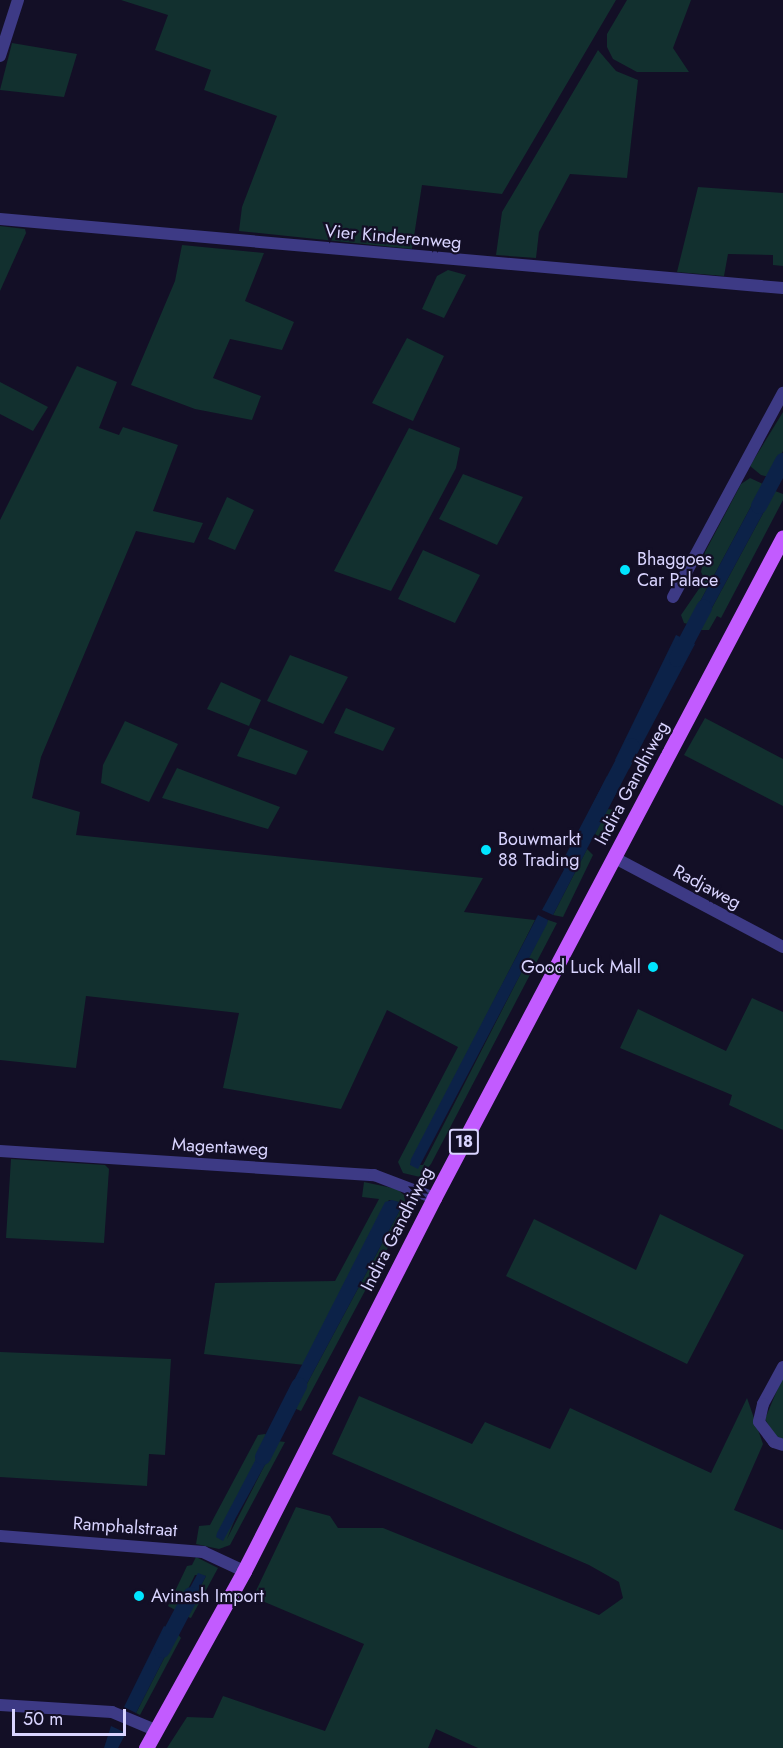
<!DOCTYPE html>
<html>
<head>
<meta charset="utf-8">
<style>
  body { margin:0 }
  #map { position:relative; width:783px; height:1748px; overflow:hidden; background:#130f26; font-family:Jost,sans-serif }
  div>[style] { position:absolute }
  [style*='--x'] { left:calc(var(--x)*1px); top:calc(var(--y)*1px); width:calc(var(--w)*1px); rotate:calc(var(--a)*1deg) }
  .green>* { inset:0; background:#12302f }
  .water>* { inset:0; background:#0c2248 }
  .canal>* { height:16px; margin:-8px; padding:0 8px; transform-origin:8px; border-radius:8px; background:#0c2248 }
  .minor>* { height:12px; margin:-6px; padding:0 6px; transform-origin:6px; border-radius:6px; background:#3d3a85 }
  .primary>* { height:15px; margin:-7.5px; padding:0 7.5px; transform-origin:7.5px; border-radius:7.5px; background:#c25bff }
  .dots>* { width:16px; height:16px; translate:-50% -50%; box-sizing:border-box; border:3px solid #130f26; border-radius:50% }
  span { translate:-50% -50%; white-space:nowrap; text-align:center; line-height:1.15; -webkit-text-stroke:4.5px #130f26; paint-order:stroke }
  .shield-label span { padding:2px 4px; background:#130f26; border:2px solid; border-radius:4px; -webkit-text-stroke-width:0 }
  .shield-label { font-size:16px; color:#d9d4ff; font-weight:700 }
  .street-label { font-size:18px; color:#d9d4ff }
  .poi-label { font-size:18px; color:#d9d4ff }
  .left { translate:0 -50%; text-align:left }
  .right { translate:-100% -50%; text-align:right }
  .scale { position:absolute; left:12px; top:1709px; width:114px; height:27px; box-sizing:border-box; border:3px solid #d9d4ff; border-top:0; padding-left:8px; font-size:18px; line-height:21px; white-space:nowrap; color:#d9d4ff; -webkit-text-stroke:4px #130f26; paint-order:stroke }
</style>
</head>
<body>
<div id="map">
  <div class="green">
    <i style="clip-path:polygon(121px 0,616px 0,502px 194px,422px 185px,412px 249px,239px 231px,242px 207px,277px 116px,204px 90px,211px 70px,155px 50px,168px 15px)"></i>
    <i style="clip-path:polygon(627px 0,691px 0,673px 48px,689px 72px,637px 72px,613px 59px,607px 47px,607px 34px)"></i>
    <i style="clip-path:polygon(12px 43px,77px 54px,64px 97px,0 90px)"></i>
    <i style="clip-path:polygon(598px 50px,616px 71px,638px 80px,627px 178px,570px 174px,539px 232px,536px 258px,496px 255px,502px 212px)"></i>
    <i style="clip-path:polygon(698px 187px,783px 193px,783px 266px,773px 265px,773px 255px,728px 254px,724px 276px,677px 272px)"></i>
    <i style="clip-path:polygon(0 226px,25px 229px,26px 233px,0 291px)"></i>
    <i style="clip-path:polygon(182px 245px,264px 253px,245px 301px,294px 322px,282px 350px,230px 339px,213px 378px,261px 396px,252px 420px,195px 409px,131px 385px,175px 281px)"></i>
    <i style="clip-path:polygon(448px 270px,466px 275px,444px 318px,422px 309px,437px 276px)"></i>
    <i style="clip-path:polygon(407px 338px,444px 356px,413px 421px,372px 403px)"></i>
    <i style="clip-path:polygon(77px 366px,117px 382px,99px 428px,119px 435px,123px 427px,178px 445px,153px 511px,203px 523px,194px 543px,136px 531px,41px 757px,32px 798px,80px 812px,76px 835px,483px 878px,464px 912px,535px 920px,410px 1165px,423px 1165px,548px 920px,557px 923px,431px 1164px,420px 1177px,403px 1173px,398px 1162px,458px 1047px,387px 1010px,341px 1109px,223px 1088px,239px 1013px,86px 996px,76px 1068px,0 1060px,0 520px)"></i>
    <i style="clip-path:polygon(0 382px,48px 407px,33px 431px,0 414px)"></i>
    <i style="clip-path:polygon(783px 412px,783px 451px,769px 477px,761px 475px,750px 466px)"></i>
    <i style="clip-path:polygon(409px 428px,460px 448px,456px 468px,391px 591px,334px 571px)"></i>
    <i style="clip-path:polygon(463px 474px,523px 497px,497px 545px,439px 519px)"></i>
    <i style="clip-path:polygon(750px 478px,763px 484px,688px 624px,684px 623px,681px 615px,705px 580px,701px 572px,705px 552px,741px 484px)"></i>
    <i style="clip-path:polygon(775px 491px,783px 494px,783px 500px,721px 618px,717px 616px,709px 630px,700px 630px)"></i>
    <i style="clip-path:polygon(227px 497px,254px 510px,235px 550px,208px 539px)"></i>
    <i style="clip-path:polygon(423px 550px,480px 575px,455px 623px,398px 599px)"></i>
    <i style="clip-path:polygon(290px 655px,348px 677px,323px 724px,267px 701px)"></i>
    <i style="clip-path:polygon(221px 682px,261px 700px,249px 726px,207px 709px)"></i>
    <i style="clip-path:polygon(346px 708px,395px 728px,383px 751px,334px 733px)"></i>
    <i style="clip-path:polygon(705px 718px,783px 759px,783px 806px,684px 755px)"></i>
    <i style="clip-path:polygon(125px 721px,178px 744px,149px 802px,101px 783px,103px 765px)"></i>
    <i style="clip-path:polygon(250px 728px,308px 751px,296px 775px,237px 756px)"></i>
    <i style="clip-path:polygon(177px 768px,280px 807px,268px 829px,162px 798px)"></i>
    <i style="clip-path:polygon(606px 809px,616px 810px,616px 814px,604px 836px,598px 836px,595px 834px)"></i>
    <i style="clip-path:polygon(587px 849px,593px 855px,563px 917px,553px 915px)"></i>
    <i style="clip-path:polygon(752px 998px,783px 1012px,783px 1130px,729px 1105px,732px 1095px,620px 1048px,638px 1009px,726px 1051px)"></i>
    <i style="clip-path:polygon(11px 1159px,105px 1165px,109px 1169px,104px 1243px,6px 1238px)"></i>
    <i style="clip-path:polygon(364px 1182px,397px 1189px,404px 1195px,407px 1212px,301px 1411px,294px 1408px,400px 1210px,398px 1202px,389px 1200px,305px 1365px,204px 1354px,215px 1283px,335px 1281px,379px 1199px,362px 1197px)"></i>
    <i style="clip-path:polygon(660px 1214px,744px 1255px,687px 1364px,506px 1276px,534px 1219px,636px 1270px)"></i>
    <i style="clip-path:polygon(0 1352px,171px 1359px,165px 1455px,149px 1454px,147px 1486px,0 1477px)"></i>
    <i style="clip-path:polygon(783px 1376px,783px 1439px,775px 1436px,765px 1419px)"></i>
    <i style="clip-path:polygon(359px 1396px,472px 1444px,485px 1422px,550px 1449px,570px 1408px,711px 1473px,747px 1398px,763px 1444px,734px 1510px,783px 1530px,783px 1748px,478px 1748px,436px 1729px,428px 1748px,167px 1748px,187px 1717px,213px 1718px,223px 1696px,325px 1731px,364px 1644px,253px 1597px,296px 1507px,330px 1516px,338px 1528px,383px 1528px,599px 1615px,623px 1598px,619px 1582px,589px 1565px,332px 1454px)"></i>
    <i style="clip-path:polygon(265px 1434px,268px 1436px,227px 1539px,277px 1441px,285px 1442px,230px 1545px,219px 1549px,196px 1544px,199px 1526px,210px 1525px,258px 1435px)"></i>
    <i style="clip-path:polygon(196px 1557px,218px 1568px,191px 1618px,185px 1616px,206px 1576px,195px 1575px,177px 1611px,168px 1606px,187px 1566px,192px 1565px)"></i>
    <i style="clip-path:polygon(177px 1633px,181px 1638px,140px 1715px,136px 1713px)"></i>
  </div>
  <div class="water">
    <i style="clip-path:polygon(763px 484px,775px 491px,700px 630px,688px 624px)"></i>
    <i style="clip-path:polygon(676px 635px,695px 644px,629px 769px,615px 760px)"></i>
    <i style="clip-path:polygon(607px 776px,621px 784px,595px 834px,581px 827px)"></i>
    <i style="clip-path:polygon(578px 844px,587px 849px,553px 915px,542px 910px)"></i>
    <i style="clip-path:polygon(538px 915px,548px 920px,547px 924px,418px 1169px,410px 1165px,411px 1159px)"></i>
    <i style="clip-path:polygon(392px 1200px,399px 1202px,400px 1210px,294px 1408px,283px 1402px,385px 1202px)"></i>
    <i style="clip-path:polygon(268px 1436px,277px 1441px,276px 1445px,223px 1541px,216px 1537px,217px 1533px)"></i>
    <i style="clip-path:polygon(198px 1573px,206px 1576px,185px 1616px,177px 1611px)"></i>
    <i style="clip-path:polygon(164px 1626px,177px 1633px,136px 1713px,124px 1707px)"></i>
    <i style="clip-path:polygon(111px 1726px,126px 1733px,118px 1748px,104px 1748px)"></i>
  </div>
  <div class="canal">
    <i style="--x:759;--y:506;--w:51;--a:-61.9"></i>
    <i style="--x:677;--y:659;--w:58;--a:-62.1"></i>
    <i style="--x:570;--y:864;--w:133;--a:-62.3"></i>
    <i style="--x:263;--y:1457;--w:80;--a:-63.1"></i>
    <i style="--x:162;--y:1650;--w:62;--a:-62.2"></i>
  </div>
  <div class="minor">
    <i style="--x:0;--y:56;--w:59;--a:-72.2"></i>
    <i style="--x:0;--y:219;--w:786;--a:5.04"></i>
    <i style="--x:673;--y:597;--w:232;--a:-61.7"></i>
    <i style="--x:615;--y:858;--w:190;--a:27.9"></i>
    <i style="--x:0;--y:1151;--w:375;--a:3.7"></i>
    <i style="--x:374;--y:1175;--w:64;--a:21"></i>
    <i style="--x:783;--y:1367;--w:42;--a:118.4"></i>
    <i style="--x:763;--y:1404;--w:18;--a:103"></i>
    <i style="--x:759;--y:1422;--w:25;--a:53"></i>
    <i style="--x:774;--y:1442;--w:9;--a:18"></i>
    <i style="--x:0;--y:1536;--w:204;--a:4.5"></i>
    <i style="--x:203;--y:1552;--w:45;--a:24.9"></i>
    <i style="--x:0;--y:1705;--w:112;--a:3.6"></i>
    <i style="--x:112;--y:1712;--w:47;--a:22.7"></i>
  </div>
  <div class="primary">
    <i style="--x:146;--y:1748;--w:202;--a:-61"></i>
    <i style="--x:244;--y:1571;--w:419;--a:-63"></i>
    <i style="--x:434;--y:1198;--w:747;--a:-62.17"></i>
  </div>
  <div class="dots">
    <i style="left:625px;top:570px;background:#00e5ff"></i>
    <i style="left:486px;top:850px;background:#00e5ff"></i>
    <i style="left:653px;top:967px;background:#00e5ff"></i>
    <i style="left:139px;top:1596px;background:#00e5ff"></i>
  </div>
  <div class="shield-label">
    <span style="left:464px;top:1142px">18</span>
  </div>
  <div class="street-label">
    <span style="left:393px;top:237px;rotate:5deg">Vier Kinderenweg</span>
    <span style="left:632px;top:783px;rotate:-62deg">Indira Gandhiweg</span>
    <span style="left:707px;top:887px;rotate:28deg">Radjaweg</span>
    <span style="left:220px;top:1147px;rotate:3deg">Magentaweg</span>
    <span style="left:397px;top:1229px;rotate:-63deg">Indira Gandhiweg</span>
    <span style="left:125px;top:1527px;rotate:4deg">Ramphalstraat</span>
  </div>
  <div class="poi-label">
    <span class="left" style="left:637px;top:570px">Bhaggoes<br>Car Palace</span>
    <span class="left" style="left:498px;top:850px">Bouwmarkt<br>88 Trading</span>
    <span class="right" style="left:641px;top:967px">Good Luck Mall</span>
    <span class="left" style="left:151px;top:1596px">Avinash Import</span>
  </div>
  <div class="scale">50 m</div>
</div>
</body>
</html>
